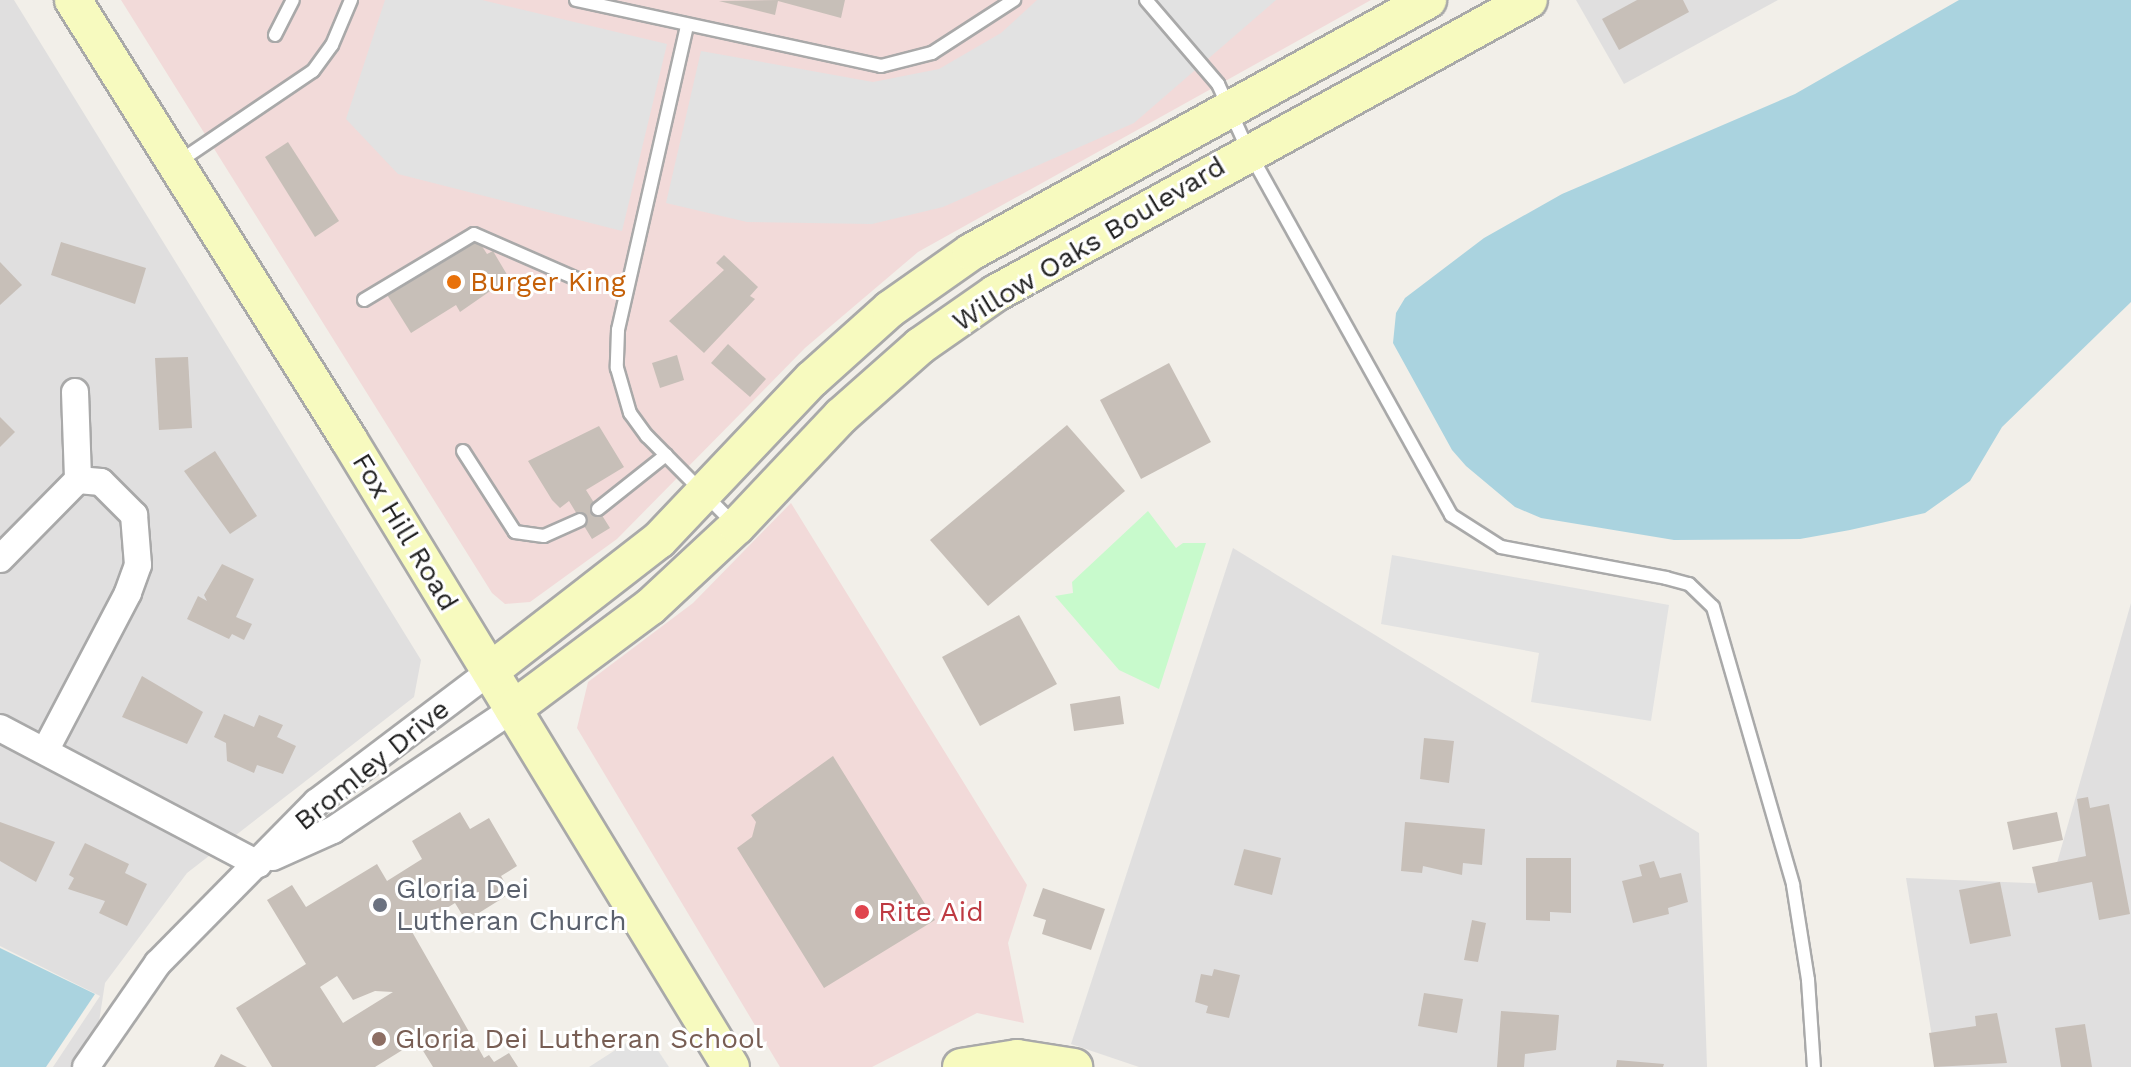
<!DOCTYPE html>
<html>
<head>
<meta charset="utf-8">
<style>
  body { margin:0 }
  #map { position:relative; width:2131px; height:1067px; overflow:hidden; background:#f2efe9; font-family:"Work Sans",sans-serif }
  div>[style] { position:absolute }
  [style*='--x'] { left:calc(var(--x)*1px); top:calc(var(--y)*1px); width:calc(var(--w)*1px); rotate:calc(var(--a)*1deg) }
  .residential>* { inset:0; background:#e0dfdf }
  .commercial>* { inset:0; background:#f2dad9 }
  .park>* { inset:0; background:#c8facc }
  .parking>* { inset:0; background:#e2e2e2 }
  .water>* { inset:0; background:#aad3df }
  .building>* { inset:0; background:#c7bfb8 }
  .roads { filter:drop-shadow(2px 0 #a9a9a9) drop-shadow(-2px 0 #a9a9a9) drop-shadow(0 2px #a9a9a9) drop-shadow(0 -2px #a9a9a9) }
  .lane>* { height:12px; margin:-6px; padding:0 6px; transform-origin:6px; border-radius:6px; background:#fff }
  .street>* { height:26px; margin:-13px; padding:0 13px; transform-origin:13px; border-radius:13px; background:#fff }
  .secondary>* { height:36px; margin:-18px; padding:0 18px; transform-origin:18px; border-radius:18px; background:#f7fabf }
  .dots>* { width:22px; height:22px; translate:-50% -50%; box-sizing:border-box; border:4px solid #fff; border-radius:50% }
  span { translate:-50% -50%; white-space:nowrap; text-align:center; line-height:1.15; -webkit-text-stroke:6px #fff; paint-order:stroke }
  .street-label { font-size:28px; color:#222 }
  .food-label { font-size:28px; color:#c56008 }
  .left { translate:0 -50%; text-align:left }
  .worship-label { font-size:28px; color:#5b616d }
  .health-label { font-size:28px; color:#be3a42 }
  .education-label { font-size:28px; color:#785e54 }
</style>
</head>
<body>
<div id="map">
  <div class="residential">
    <i style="clip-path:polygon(0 0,14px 0,421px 660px,414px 697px,187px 873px,105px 983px,92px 1067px,53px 1067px,100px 996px,0 946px)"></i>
    <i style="clip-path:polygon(1576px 0,1778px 0,1624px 84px)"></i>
    <i style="clip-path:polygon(1233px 548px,1699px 833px,1707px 1067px,1139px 1067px,1071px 1044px)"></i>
    <i style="clip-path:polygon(2131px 603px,2131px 1067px,1937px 1067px,1906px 878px,2051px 884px)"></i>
  </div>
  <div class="commercial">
    <i style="clip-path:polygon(121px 0,1371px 0,918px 252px,805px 348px,617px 539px,530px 602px,505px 604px,492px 593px)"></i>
    <i style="clip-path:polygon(791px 503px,1027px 885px,1008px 943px,1024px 1023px,977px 1013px,872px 1067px,780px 1067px,577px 728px,588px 682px,693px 603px)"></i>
  </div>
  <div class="park">
    <i style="clip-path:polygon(1148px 511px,1176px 548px,1183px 543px,1206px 543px,1159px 689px,1119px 670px,1055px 596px,1073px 593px,1072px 582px)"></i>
  </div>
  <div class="parking">
    <i style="clip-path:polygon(385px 0,482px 0,667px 44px,622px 231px,398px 174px,346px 119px)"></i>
    <i style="clip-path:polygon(1037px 0,1276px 0,1134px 123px,943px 207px,872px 224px,747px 222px,666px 203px,701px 51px,873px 82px,939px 69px,1001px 33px)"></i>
    <i style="clip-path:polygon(1392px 555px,1669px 605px,1651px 721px,1531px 702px,1539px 653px,1381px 624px)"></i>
    <i style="clip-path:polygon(645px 1031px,669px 1067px,589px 1067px)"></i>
  </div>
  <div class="water">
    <i style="clip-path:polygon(1959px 0,2131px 0,2131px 302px,2002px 427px,1970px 481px,1925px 513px,1850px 530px,1800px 539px,1674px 540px,1541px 518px,1515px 507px,1466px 466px,1452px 450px,1393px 343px,1396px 313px,1405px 298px,1484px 238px,1562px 194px,1795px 94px)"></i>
    <i style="clip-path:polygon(0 948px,95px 994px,46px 1067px,0 1067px)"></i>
  </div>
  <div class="building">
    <i style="clip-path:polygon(778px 0,845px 0,841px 18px,778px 1px,775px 15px,719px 1px)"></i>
    <i style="clip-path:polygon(1637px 0,1683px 0,1689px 12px,1619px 50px,1602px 19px)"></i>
    <i style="clip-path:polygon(288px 142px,339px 221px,315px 237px,265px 157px)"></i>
    <i style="clip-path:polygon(476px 237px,487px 254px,493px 251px,509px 278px,460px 312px,456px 305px,411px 333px,386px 293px)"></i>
    <i style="clip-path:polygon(61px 242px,146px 268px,135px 304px,51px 275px)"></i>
    <i style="clip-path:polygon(724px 255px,758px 287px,750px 296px,755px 299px,704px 353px,669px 321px,724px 270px,716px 263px)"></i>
    <i style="clip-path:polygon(0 262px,22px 285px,0 305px)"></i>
    <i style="clip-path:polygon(728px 344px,766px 379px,750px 397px,711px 363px)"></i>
    <i style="clip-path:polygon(677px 355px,684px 380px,660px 388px,652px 363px)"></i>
    <i style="clip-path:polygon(188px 357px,192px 428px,159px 430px,155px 358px)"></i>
    <i style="clip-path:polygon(1169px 363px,1211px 442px,1141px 479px,1100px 400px)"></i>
    <i style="clip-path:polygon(0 417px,15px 432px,0 447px)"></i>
    <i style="clip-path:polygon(1067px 425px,1125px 491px,988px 606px,930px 540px)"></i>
    <i style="clip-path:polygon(599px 426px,624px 467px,586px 490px,610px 528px,592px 539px,569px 501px,560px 508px,552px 500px,528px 461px)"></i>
    <i style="clip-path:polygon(215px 451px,257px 516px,230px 534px,184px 471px)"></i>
    <i style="clip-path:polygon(222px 564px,254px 579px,236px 617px,252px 624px,244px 640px,232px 634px,229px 639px,187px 619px,198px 596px,207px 601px,204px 595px)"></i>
    <i style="clip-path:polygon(1019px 615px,1057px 684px,980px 726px,942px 657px)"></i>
    <i style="clip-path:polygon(142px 676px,203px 712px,187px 744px,122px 717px)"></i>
    <i style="clip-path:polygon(1120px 696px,1124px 724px,1074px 731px,1070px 704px)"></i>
    <i style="clip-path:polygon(224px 714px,254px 727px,259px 715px,283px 725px,277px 737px,296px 746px,283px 774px,257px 765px,254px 773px,227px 761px,226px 743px,214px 737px)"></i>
    <i style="clip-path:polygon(1424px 738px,1454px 741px,1449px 783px,1420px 779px)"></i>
    <i style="clip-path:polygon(833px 756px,935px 920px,824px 988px,737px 848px,752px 837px,756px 822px,751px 815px)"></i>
    <i style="clip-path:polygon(2088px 797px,2090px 808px,2109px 804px,2130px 914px,2099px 920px,2092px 882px,2038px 893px,2032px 867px,2086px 856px,2077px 799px)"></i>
    <i style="clip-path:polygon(evenodd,460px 812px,470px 829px,489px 818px,517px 866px,501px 876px,511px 893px,466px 921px,455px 903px,411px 930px,484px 1058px,489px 1055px,494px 1062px,509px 1053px,518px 1067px,433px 1067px,417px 1041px,375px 1067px,272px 1067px,236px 1008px,306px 964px,267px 900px,292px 885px,306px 907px,377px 864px,387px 881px,422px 859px,412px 841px,460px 812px,337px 976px,353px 1000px,375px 991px,393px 992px,343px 1023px,320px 987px,337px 976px)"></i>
    <i style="clip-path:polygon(2057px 812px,2063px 840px,2013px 850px,2007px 822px)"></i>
    <i style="clip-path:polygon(0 822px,55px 842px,36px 882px,0 861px)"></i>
    <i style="clip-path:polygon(1405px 822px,1485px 829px,1482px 865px,1463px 863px,1462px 875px,1423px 866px,1422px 873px,1401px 871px)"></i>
    <i style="clip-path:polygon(85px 843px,129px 864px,125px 873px,147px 884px,127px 926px,99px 913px,105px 901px,68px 889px,74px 878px,69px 875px)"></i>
    <i style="clip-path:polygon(1244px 849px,1281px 858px,1272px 895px,1234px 885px)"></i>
    <i style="clip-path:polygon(1526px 858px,1571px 858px,1571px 913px,1550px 912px,1550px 921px,1526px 920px)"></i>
    <i style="clip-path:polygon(1654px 861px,1660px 878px,1681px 873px,1688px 902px,1668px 908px,1669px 914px,1633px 923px,1622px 881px,1642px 876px,1639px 865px)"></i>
    <i style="clip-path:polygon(2000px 882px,2011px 936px,1970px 944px,1959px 890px)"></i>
    <i style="clip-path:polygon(1043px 888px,1105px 909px,1091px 950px,1042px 934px,1046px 920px,1033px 916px)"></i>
    <i style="clip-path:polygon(1472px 920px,1486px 923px,1478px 962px,1464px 960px)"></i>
    <i style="clip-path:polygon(1214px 969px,1240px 975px,1229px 1018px,1206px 1013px,1208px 1006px,1195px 1002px,1201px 974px,1212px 976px)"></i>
    <i style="clip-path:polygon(1424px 993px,1463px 999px,1457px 1033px,1418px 1026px)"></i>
    <i style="clip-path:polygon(1501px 1011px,1559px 1015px,1556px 1050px,1525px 1054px,1524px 1067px,1497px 1067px)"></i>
    <i style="clip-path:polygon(1997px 1013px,2007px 1063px,1934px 1067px,1929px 1033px,1976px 1026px,1975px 1016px)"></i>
    <i style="clip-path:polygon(2085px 1024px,2092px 1067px,2061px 1067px,2055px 1028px)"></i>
    <i style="clip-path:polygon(221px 1054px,247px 1067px,214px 1067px)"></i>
    <i style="clip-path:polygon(1617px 1060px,1664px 1064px,1663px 1067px,1616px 1067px)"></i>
  </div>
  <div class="roads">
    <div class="lane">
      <i style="--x:576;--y:0;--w:312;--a:12.2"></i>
      <i style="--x:881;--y:66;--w:53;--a:-14.3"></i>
      <i style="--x:932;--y:53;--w:98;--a:-32.9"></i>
      <i style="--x:1146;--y:0;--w:111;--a:49.4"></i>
      <i style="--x:1218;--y:84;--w:72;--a:65.6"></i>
      <i style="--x:1248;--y:150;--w:418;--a:60.9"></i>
      <i style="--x:1451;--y:515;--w:59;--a:32.6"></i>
      <i style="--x:1501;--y:547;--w:168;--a:10.6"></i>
      <i style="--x:1666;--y:578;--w:24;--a:15"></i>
      <i style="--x:1689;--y:584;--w:33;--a:44"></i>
      <i style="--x:1713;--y:607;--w:289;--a:73.9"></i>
      <i style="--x:1793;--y:885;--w:96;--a:81"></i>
      <i style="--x:1808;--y:980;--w:87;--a:86.1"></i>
      <i style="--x:687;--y:26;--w:312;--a:102.8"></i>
      <i style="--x:618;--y:330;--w:38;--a:92"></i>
      <i style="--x:617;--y:368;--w:47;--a:73.9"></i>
      <i style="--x:630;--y:413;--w:29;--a:54"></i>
      <i style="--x:647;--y:436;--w:124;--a:45.3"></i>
      <i style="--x:275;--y:35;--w:39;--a:-63"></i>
      <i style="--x:177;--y:163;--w:164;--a:-34.1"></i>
      <i style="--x:313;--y:71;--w:32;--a:-54"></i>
      <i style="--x:332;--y:45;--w:49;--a:-67.1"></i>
      <i style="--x:364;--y:300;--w:128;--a:-31"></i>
      <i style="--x:474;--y:234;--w:128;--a:23.6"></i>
      <i style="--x:463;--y:451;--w:96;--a:57.3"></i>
      <i style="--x:515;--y:532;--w:29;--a:8"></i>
      <i style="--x:544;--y:536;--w:39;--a:-24"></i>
      <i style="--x:598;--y:509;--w:87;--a:-38.5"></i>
    </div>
    <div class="street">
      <i style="--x:75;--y:392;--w:88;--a:88"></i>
      <i style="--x:0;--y:559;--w:111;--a:-45.4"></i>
      <i style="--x:78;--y:480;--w:23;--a:5"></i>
      <i style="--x:101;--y:482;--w:47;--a:45"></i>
      <i style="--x:134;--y:515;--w:50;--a:85.4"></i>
      <i style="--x:138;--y:565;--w:30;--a:110"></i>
      <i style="--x:128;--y:593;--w:178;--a:117.7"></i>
      <i style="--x:0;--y:728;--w:292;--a:27.8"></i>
      <i style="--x:273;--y:857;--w:66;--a:-24.2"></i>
      <i style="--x:333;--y:830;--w:217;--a:-33.9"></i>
      <i style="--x:86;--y:1067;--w:126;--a:-55.3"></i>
      <i style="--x:158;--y:963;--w:226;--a:-45.4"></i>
      <i style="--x:317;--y:802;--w:217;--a:-37.1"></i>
    </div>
    <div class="secondary">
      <i style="--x:73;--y:0;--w:519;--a:57.9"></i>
      <i style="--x:349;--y:440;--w:734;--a:58.65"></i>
      <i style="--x:490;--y:671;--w:214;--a:-37.8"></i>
      <i style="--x:659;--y:540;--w:222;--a:-46.5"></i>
      <i style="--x:812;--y:379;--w:105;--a:-41.9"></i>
      <i style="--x:890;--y:309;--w:99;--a:-35.1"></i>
      <i style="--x:971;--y:252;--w:522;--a:-28.87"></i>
      <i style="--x:513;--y:709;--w:171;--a:-36.7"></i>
      <i style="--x:650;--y:607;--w:119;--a:-43"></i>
      <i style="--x:737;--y:526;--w:151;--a:-46.6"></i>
      <i style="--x:841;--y:416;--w:106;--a:-41.5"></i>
      <i style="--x:920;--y:346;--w:93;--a:-34.9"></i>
      <i style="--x:996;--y:293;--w:608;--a:-28.8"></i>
      <i style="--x:961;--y:1067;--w:57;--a:-9.1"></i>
      <i style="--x:1017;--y:1058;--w:58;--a:9"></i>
    </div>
  </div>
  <div class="dots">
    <i style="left:454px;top:282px;background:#e8710a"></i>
    <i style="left:380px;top:905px;background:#6b7280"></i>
    <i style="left:862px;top:912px;background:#e0444e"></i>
    <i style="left:379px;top:1039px;background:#8d6e63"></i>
  </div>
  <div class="street-label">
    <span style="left:1089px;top:244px;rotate:-31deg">Willow Oaks Boulevard</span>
    <span style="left:405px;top:532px;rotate:59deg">Fox Hill Road</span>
    <span style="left:372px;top:765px;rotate:-39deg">Bromley Drive</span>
  </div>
  <div class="food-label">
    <span class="left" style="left:470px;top:282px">Burger King</span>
  </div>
  <div class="worship-label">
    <span class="left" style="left:396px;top:905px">Gloria Dei<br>Lutheran Church</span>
  </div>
  <div class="health-label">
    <span class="left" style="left:878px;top:912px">Rite Aid</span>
  </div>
  <div class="education-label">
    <span class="left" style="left:395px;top:1039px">Gloria Dei Lutheran School</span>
  </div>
</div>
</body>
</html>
